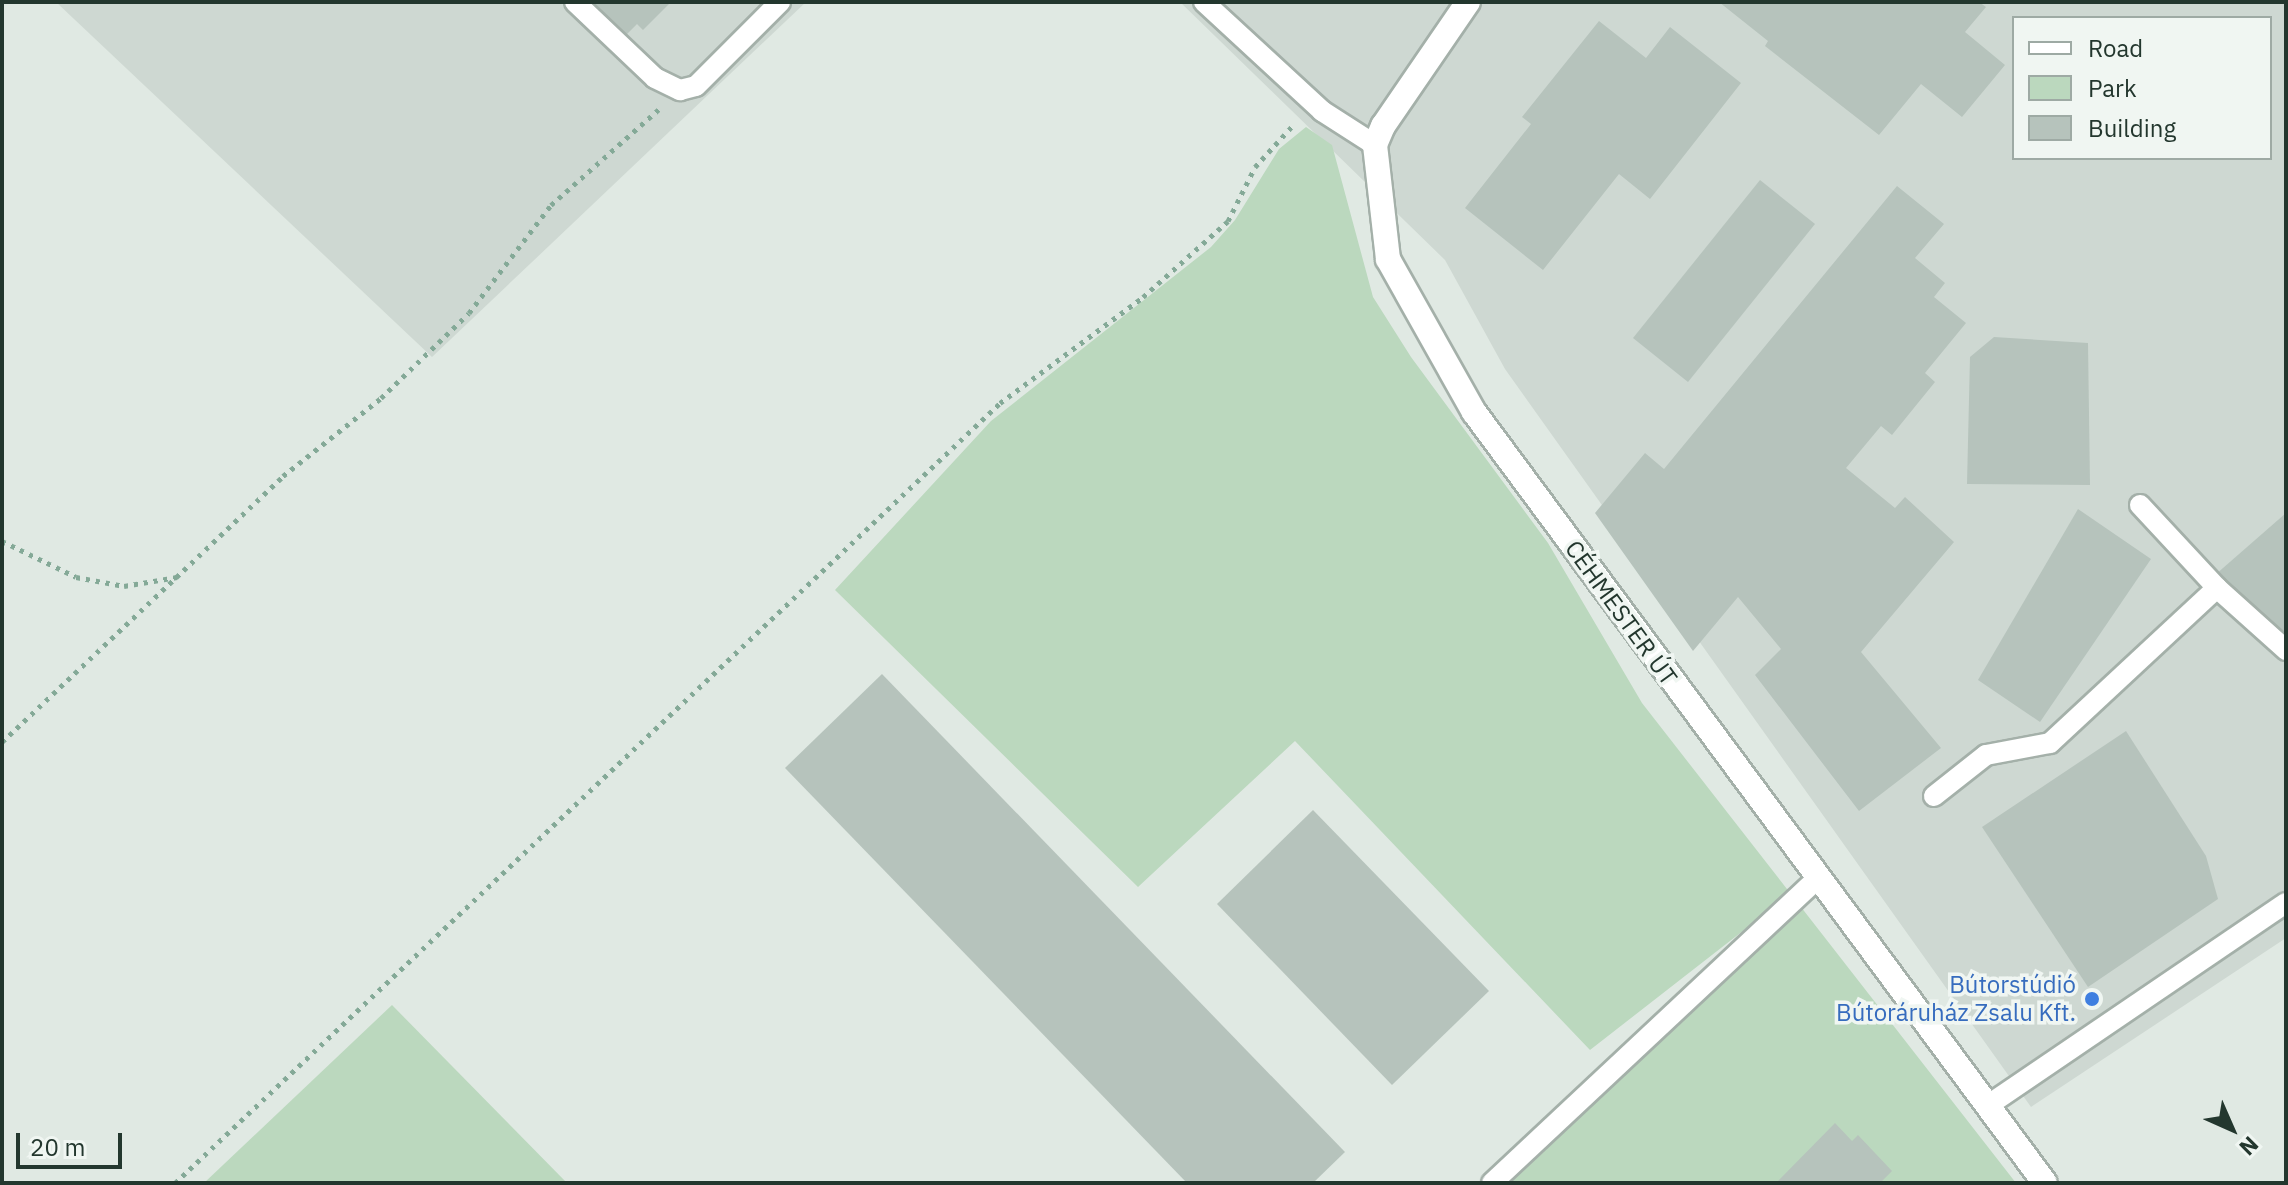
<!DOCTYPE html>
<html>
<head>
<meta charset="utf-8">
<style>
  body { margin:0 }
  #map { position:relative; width:2288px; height:1185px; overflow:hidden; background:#e0e9e3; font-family:"IBM Plex Sans",sans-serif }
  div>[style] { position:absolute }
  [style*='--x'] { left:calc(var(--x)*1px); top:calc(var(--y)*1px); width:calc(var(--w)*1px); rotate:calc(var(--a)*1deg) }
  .built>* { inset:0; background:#ced8d2 }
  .green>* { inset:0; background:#bbd8be }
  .building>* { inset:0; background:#b6c3bc }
  .path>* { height:5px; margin-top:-2.5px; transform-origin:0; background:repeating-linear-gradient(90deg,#84a997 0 4px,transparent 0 10px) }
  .roads { filter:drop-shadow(2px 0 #a4b0a9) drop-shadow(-2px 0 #a4b0a9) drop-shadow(0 2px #a4b0a9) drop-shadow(0 -2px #a4b0a9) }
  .service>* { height:20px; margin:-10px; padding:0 10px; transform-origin:10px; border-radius:10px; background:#fff }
  .minor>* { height:24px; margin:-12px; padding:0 12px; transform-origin:12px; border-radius:12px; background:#fff }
  .dots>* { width:22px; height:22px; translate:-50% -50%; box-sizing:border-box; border:4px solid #f0f6f2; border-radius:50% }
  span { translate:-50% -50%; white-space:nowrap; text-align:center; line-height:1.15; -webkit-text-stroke:7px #f0f6f2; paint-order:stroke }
  .street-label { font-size:24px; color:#23372e }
  .shop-label { font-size:24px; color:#366cbe }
  .right { translate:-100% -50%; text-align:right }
  .frame { position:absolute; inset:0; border:4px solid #23372e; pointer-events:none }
  .legend { position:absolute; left:2012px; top:16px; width:260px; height:144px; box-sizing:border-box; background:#f0f6f2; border:2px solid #9eaaa4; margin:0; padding:10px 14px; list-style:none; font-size:24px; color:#23372e }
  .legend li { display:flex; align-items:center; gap:16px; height:40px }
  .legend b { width:40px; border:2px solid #9eaaa4 }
  .north { position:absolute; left:2192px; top:1089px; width:80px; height:80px; -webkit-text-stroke:6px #f0f6f2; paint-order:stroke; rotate:135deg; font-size:22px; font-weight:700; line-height:32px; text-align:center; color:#23372e }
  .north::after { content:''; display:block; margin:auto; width:28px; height:36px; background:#23372e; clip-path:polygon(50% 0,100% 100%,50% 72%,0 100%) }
  .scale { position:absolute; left:16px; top:1133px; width:106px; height:36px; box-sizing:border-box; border:4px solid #23372e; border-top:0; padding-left:10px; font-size:24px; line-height:28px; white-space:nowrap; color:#23372e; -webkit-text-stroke:6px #f0f6f2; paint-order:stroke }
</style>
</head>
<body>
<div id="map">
  <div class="built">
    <i style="clip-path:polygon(56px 2px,806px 2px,432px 357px)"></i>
    <i style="clip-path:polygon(evenodd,1180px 2px,2286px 2px,2286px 938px,2031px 1107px,1505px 369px,1445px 260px,1180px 2px,2014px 18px,2270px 18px,2270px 158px,2014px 158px,2014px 18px)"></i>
  </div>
  <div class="green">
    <i style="clip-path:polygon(1306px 127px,1332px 145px,1373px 297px,1411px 357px,1548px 543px,1642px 703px,2016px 1183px,1493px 1183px,1780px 902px,1590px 1050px,1295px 741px,1138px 887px,835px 590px,991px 421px,1211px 247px,1235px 220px,1279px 149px)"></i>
    <i style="clip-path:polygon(392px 1005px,567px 1183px,204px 1183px)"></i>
  </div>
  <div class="building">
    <i style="clip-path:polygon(585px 2px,671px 2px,643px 30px,637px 24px,622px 39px)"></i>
    <i style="clip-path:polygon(1719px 2px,1979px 2px,1986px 7px,1965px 32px,2005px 65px,1962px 117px,1921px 84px,1879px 135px,1765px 46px,1768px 41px)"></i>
    <i style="clip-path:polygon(1599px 21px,1646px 58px,1670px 27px,1741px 83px,1650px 199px,1619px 174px,1543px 270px,1465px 208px,1531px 124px,1522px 117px)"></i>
    <i style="clip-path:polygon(1760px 180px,1815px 224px,1688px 382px,1633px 338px)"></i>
    <i style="clip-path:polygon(1897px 186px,1944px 224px,1915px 258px,1945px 283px,1934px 297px,1966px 323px,1925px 373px,1935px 382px,1892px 435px,1881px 426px,1846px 468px,1895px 508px,1905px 497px,1954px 542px,1861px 652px,1941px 748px,1859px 811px,1755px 675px,1781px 649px,1738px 597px,1693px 651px,1595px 513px,1645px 453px,1664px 469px)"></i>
    <i style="clip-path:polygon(1994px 337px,2088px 343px,2090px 485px,1967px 484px,1970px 357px)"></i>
    <i style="clip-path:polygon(2078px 509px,2151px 559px,2040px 722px,1978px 680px)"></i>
    <i style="clip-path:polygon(2286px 513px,2286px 637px,2215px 575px)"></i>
    <i style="clip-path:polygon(882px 674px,1345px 1152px,1313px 1183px,1187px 1183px,785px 768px)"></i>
    <i style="clip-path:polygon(2126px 731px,2206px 856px,2218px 899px,2088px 987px,1982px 827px)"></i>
    <i style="clip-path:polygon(1313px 810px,1489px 991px,1392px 1085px,1217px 904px)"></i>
    <i style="clip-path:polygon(1835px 1123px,1852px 1141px,1858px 1135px,1892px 1171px,1880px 1183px,1776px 1183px)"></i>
  </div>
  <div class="path">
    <i style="--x:2;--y:541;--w:82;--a:25.9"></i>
    <i style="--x:76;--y:577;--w:49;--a:10.6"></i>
    <i style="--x:124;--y:586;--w:54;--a:-9.6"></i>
    <i style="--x:2;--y:742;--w:387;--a:-43.4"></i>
    <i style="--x:283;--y:476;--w:125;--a:-38.5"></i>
    <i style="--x:381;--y:398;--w:122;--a:-44"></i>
    <i style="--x:469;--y:313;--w:136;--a:-52.8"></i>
    <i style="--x:551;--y:205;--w:144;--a:-41.6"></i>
    <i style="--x:175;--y:1183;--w:1135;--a:-43.39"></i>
    <i style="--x:1000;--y:403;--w:178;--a:-36.5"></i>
    <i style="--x:1143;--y:297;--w:114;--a:-41.8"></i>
    <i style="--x:1228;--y:221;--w:60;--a:-63.4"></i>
    <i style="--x:1255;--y:167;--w:59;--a:-47.7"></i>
  </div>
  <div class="roads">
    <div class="service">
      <i style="--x:575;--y:2;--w:110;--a:43.5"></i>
      <i style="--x:655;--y:78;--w:28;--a:26"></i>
      <i style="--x:680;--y:90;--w:16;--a:-14"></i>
      <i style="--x:696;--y:86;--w:119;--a:-45"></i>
      <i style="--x:1204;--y:2;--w:161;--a:42.7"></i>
      <i style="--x:1322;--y:111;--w:63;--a:32.7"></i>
      <i style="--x:2140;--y:505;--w:113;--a:47.1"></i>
      <i style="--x:2217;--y:588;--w:93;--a:41.9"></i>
      <i style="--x:1934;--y:796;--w:66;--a:-38.3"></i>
      <i style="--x:1986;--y:755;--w:65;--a:-10.6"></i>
      <i style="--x:2050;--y:743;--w:228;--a:-42.9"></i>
      <i style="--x:1987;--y:1106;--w:361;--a:-34.2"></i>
      <i style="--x:1492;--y:1183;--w:445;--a:-43.1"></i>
    </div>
    <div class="minor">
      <i style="--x:1468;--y:2;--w:150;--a:124.4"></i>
      <i style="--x:1383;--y:126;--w:21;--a:113"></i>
      <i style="--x:1375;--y:145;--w:115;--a:83.5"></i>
      <i style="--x:1388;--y:259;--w:176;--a:60.7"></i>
      <i style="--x:1474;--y:412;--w:959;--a:53.48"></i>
    </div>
  </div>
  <div class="dots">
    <i style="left:2092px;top:999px;background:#3f7fe0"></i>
  </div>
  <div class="street-label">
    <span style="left:1621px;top:613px;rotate:54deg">CÉHMESTER ÚT</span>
  </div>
  <div class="shop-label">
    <span class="right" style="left:2076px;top:999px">Bútorstúdió<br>Bútoráruház Zsalu Kft.</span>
  </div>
  <div class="frame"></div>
  <ul class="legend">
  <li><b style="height:10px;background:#fff"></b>Road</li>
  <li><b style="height:22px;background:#bbd8be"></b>Park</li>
  <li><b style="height:22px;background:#b6c3bc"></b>Building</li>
  </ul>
  <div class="north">N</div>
  <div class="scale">20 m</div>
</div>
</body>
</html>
